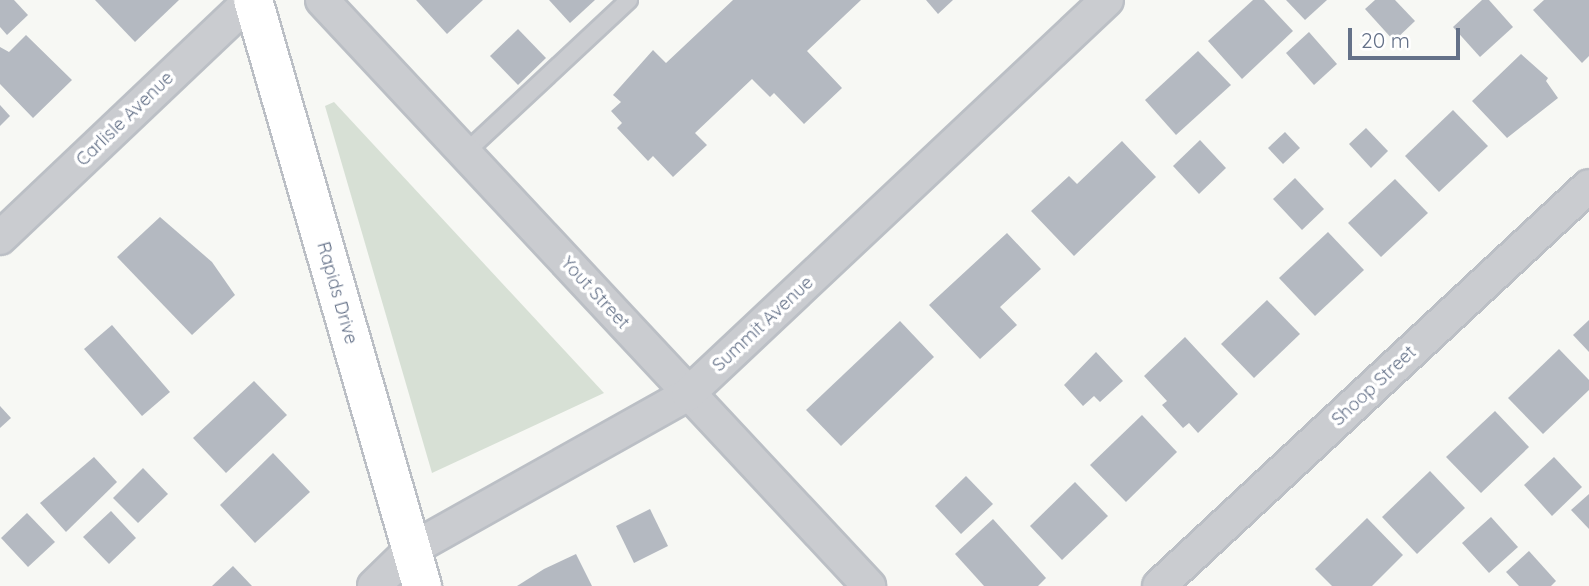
<!DOCTYPE html>
<html>
<head>
<meta charset="utf-8">
<style>
  body { margin:0 }
  #map { position:relative; width:1589px; height:586px; overflow:hidden; background:#f7f8f4; font-family:Quicksand,sans-serif }
  div>[style] { position:absolute }
  [style*='--x'] { left:calc(var(--x)*1px); top:calc(var(--y)*1px); width:calc(var(--w)*1px); rotate:calc(var(--a)*1deg) }
  .green>* { inset:0; background:#d7e0d5 }
  .building>* { inset:0; background:#b4b9c1 }
  .roads { filter:drop-shadow(2px 0 #bbbfc5) drop-shadow(-2px 0 #bbbfc5) drop-shadow(0 2px #bbbfc5) drop-shadow(0 -2px #bbbfc5) }
  .lane>* { height:16px; margin:-8px; padding:0 8px; transform-origin:8px; border-radius:8px; background:#caccd0 }
  .street>* { height:32px; margin:-16px; padding:0 16px; transform-origin:16px; border-radius:16px; background:#caccd0 }
  .secondary>* { height:38px; margin:-19px; padding:0 19px; transform-origin:19px; border-radius:19px; background:#fff }
  span { translate:-50% -50%; white-space:nowrap; text-align:center; line-height:1.15; -webkit-text-stroke:7px #fff; paint-order:stroke }
  .street-label { font-size:18px; color:#647188 }
  .scale { position:absolute; left:1348px; top:28px; width:112px; height:32px; box-sizing:border-box; border:4px solid #647188; border-top:0; padding-left:9px; font-size:21px; line-height:24px; white-space:nowrap; color:#647188; -webkit-text-stroke:5px #fff; paint-order:stroke }
</style>
</head>
<body>
<div id="map">
  <div class="green">
    <i style="clip-path:polygon(334px 102px,604px 393px,432px 473px,325px 106px)"></i>
  </div>
  <div class="building">
    <i style="clip-path:polygon(0 0,14px 0,28px 15px,7px 35px,0 27px)"></i>
    <i style="clip-path:polygon(95px 0,179px 0,135px 42px)"></i>
    <i style="clip-path:polygon(416px 0,483px 0,447px 34px)"></i>
    <i style="clip-path:polygon(549px 0,595px 0,570px 23px)"></i>
    <i style="clip-path:polygon(733px 0,861px 0,807px 51px,842px 88px,804px 124px,774px 93px,770px 97px,752px 79px,695px 133px,707px 145px,673px 177px,653px 156px,648px 161px,617px 128px,622px 123px,611px 111px,621px 102px,613px 95px,653px 50px,666px 63px)"></i>
    <i style="clip-path:polygon(926px 0,953px 0,938px 14px)"></i>
    <i style="clip-path:polygon(1253px 0,1264px 0,1293px 31px,1242px 79px,1208px 41px)"></i>
    <i style="clip-path:polygon(1286px 0,1327px 0,1305px 20px)"></i>
    <i style="clip-path:polygon(1375px 0,1395px 0,1415px 21px,1394px 41px,1365px 9px)"></i>
    <i style="clip-path:polygon(1482px 0,1489px 0,1513px 27px,1480px 57px,1453px 27px)"></i>
    <i style="clip-path:polygon(1544px 0,1589px 0,1589px 56px,1582px 63px,1533px 10px)"></i>
    <i style="clip-path:polygon(518px 29px,546px 58px,518px 85px,490px 56px)"></i>
    <i style="clip-path:polygon(1309px 32px,1337px 64px,1314px 85px,1286px 53px)"></i>
    <i style="clip-path:polygon(26px 35px,72px 80px,33px 118px,0 84px,0 47px,9px 52px)"></i>
    <i style="clip-path:polygon(1198px 51px,1231px 85px,1176px 135px,1145px 100px)"></i>
    <i style="clip-path:polygon(1521px 54px,1548px 78px,1546px 81px,1558px 98px,1507px 138px,1472px 101px)"></i>
    <i style="clip-path:polygon(0 105px,10px 116px,0 126px)"></i>
    <i style="clip-path:polygon(1453px 110px,1488px 146px,1439px 192px,1405px 156px)"></i>
    <i style="clip-path:polygon(1366px 128px,1388px 151px,1371px 168px,1349px 144px)"></i>
    <i style="clip-path:polygon(1285px 132px,1300px 148px,1283px 164px,1268px 148px)"></i>
    <i style="clip-path:polygon(1200px 140px,1226px 168px,1199px 194px,1173px 166px)"></i>
    <i style="clip-path:polygon(1122px 141px,1156px 177px,1074px 256px,1031px 211px,1069px 176px,1077px 184px)"></i>
    <i style="clip-path:polygon(1295px 178px,1324px 209px,1302px 230px,1273px 199px)"></i>
    <i style="clip-path:polygon(1395px 179px,1428px 213px,1381px 257px,1348px 223px)"></i>
    <i style="clip-path:polygon(160px 217px,212px 262px,235px 295px,192px 335px,117px 257px)"></i>
    <i style="clip-path:polygon(1328px 232px,1364px 270px,1315px 316px,1279px 278px)"></i>
    <i style="clip-path:polygon(1007px 233px,1041px 269px,1000px 307px,1017px 325px,980px 359px,929px 305px)"></i>
    <i style="clip-path:polygon(1267px 300px,1300px 334px,1254px 378px,1221px 344px)"></i>
    <i style="clip-path:polygon(1589px 320px,1589px 352px,1573px 335px)"></i>
    <i style="clip-path:polygon(900px 321px,934px 357px,841px 446px,806px 410px)"></i>
    <i style="clip-path:polygon(112px 325px,170px 392px,142px 416px,84px 349px)"></i>
    <i style="clip-path:polygon(1185px 337px,1238px 394px,1198px 433px,1189px 423px,1183px 428px,1162px 405px,1167px 401px,1144px 376px)"></i>
    <i style="clip-path:polygon(1559px 349px,1589px 380px,1589px 390px,1543px 434px,1508px 398px)"></i>
    <i style="clip-path:polygon(1096px 352px,1123px 381px,1100px 402px,1094px 396px,1083px 406px,1064px 385px)"></i>
    <i style="clip-path:polygon(254px 381px,287px 415px,226px 473px,193px 438px)"></i>
    <i style="clip-path:polygon(0 406px,11px 418px,0 428px)"></i>
    <i style="clip-path:polygon(1495px 411px,1529px 447px,1481px 493px,1446px 457px)"></i>
    <i style="clip-path:polygon(1142px 415px,1177px 452px,1126px 502px,1090px 465px)"></i>
    <i style="clip-path:polygon(273px 453px,310px 492px,255px 543px,220px 505px)"></i>
    <i style="clip-path:polygon(94px 457px,117px 482px,66px 532px,40px 503px)"></i>
    <i style="clip-path:polygon(1554px 457px,1582px 487px,1552px 516px,1524px 485px)"></i>
    <i style="clip-path:polygon(143px 468px,168px 494px,138px 523px,113px 498px)"></i>
    <i style="clip-path:polygon(1430px 471px,1465px 508px,1417px 554px,1382px 517px)"></i>
    <i style="clip-path:polygon(966px 476px,993px 504px,961px 534px,935px 506px)"></i>
    <i style="clip-path:polygon(1075px 482px,1108px 516px,1062px 560px,1030px 526px)"></i>
    <i style="clip-path:polygon(1589px 494px,1589px 529px,1571px 510px)"></i>
    <i style="clip-path:polygon(650px 509px,668px 546px,634px 563px,616px 526px)"></i>
    <i style="clip-path:polygon(111px 511px,136px 538px,109px 564px,83px 537px)"></i>
    <i style="clip-path:polygon(27px 513px,55px 542px,28px 567px,1px 538px)"></i>
    <i style="clip-path:polygon(1491px 517px,1518px 547px,1489px 573px,1462px 543px)"></i>
    <i style="clip-path:polygon(1367px 518px,1403px 555px,1372px 586px,1332px 586px,1315px 569px)"></i>
    <i style="clip-path:polygon(993px 519px,1046px 578px,1038px 586px,984px 586px,955px 554px)"></i>
    <i style="clip-path:polygon(1529px 551px,1556px 581px,1551px 586px,1519px 586px,1506px 572px)"></i>
    <i style="clip-path:polygon(576px 554px,592px 586px,517px 586px,544px 569px)"></i>
    <i style="clip-path:polygon(233px 566px,252px 586px,212px 586px)"></i>
  </div>
  <div class="roads">
    <div class="lane">
      <i style="--x:466;--y:152;--w:223;--a:-43"></i>
    </div>
    <div class="street">
      <i style="--x:322;--y:0;--w:802;--a:46.97"></i>
      <i style="--x:0;--y:238;--w:346;--a:-43.5"></i>
      <i style="--x:374;--y:586;--w:53;--a:-44.2"></i>
      <i style="--x:412;--y:549;--w:317;--a:-29.3"></i>
      <i style="--x:688;--y:394;--w:575;--a:-43.24"></i>
      <i style="--x:1159;--y:586;--w:587;--a:-42.93"></i>
    </div>
    <div class="secondary">
      <i style="--x:253;--y:0;--w:610;--a:73.91"></i>
    </div>
  </div>
  <div class="street-label">
    <span style="left:125px;top:119px;rotate:-44deg">Carlisle Avenue</span>
    <span style="left:337px;top:293px;rotate:74deg">Rapids Drive</span>
    <span style="left:595px;top:293px;rotate:47deg">Yout Street</span>
    <span style="left:763px;top:324px;rotate:-43deg">Summit Avenue</span>
    <span style="left:1374px;top:386px;rotate:-43deg">Shoop Street</span>
  </div>
  <div class="scale">20 m</div>
</div>
</body>
</html>
